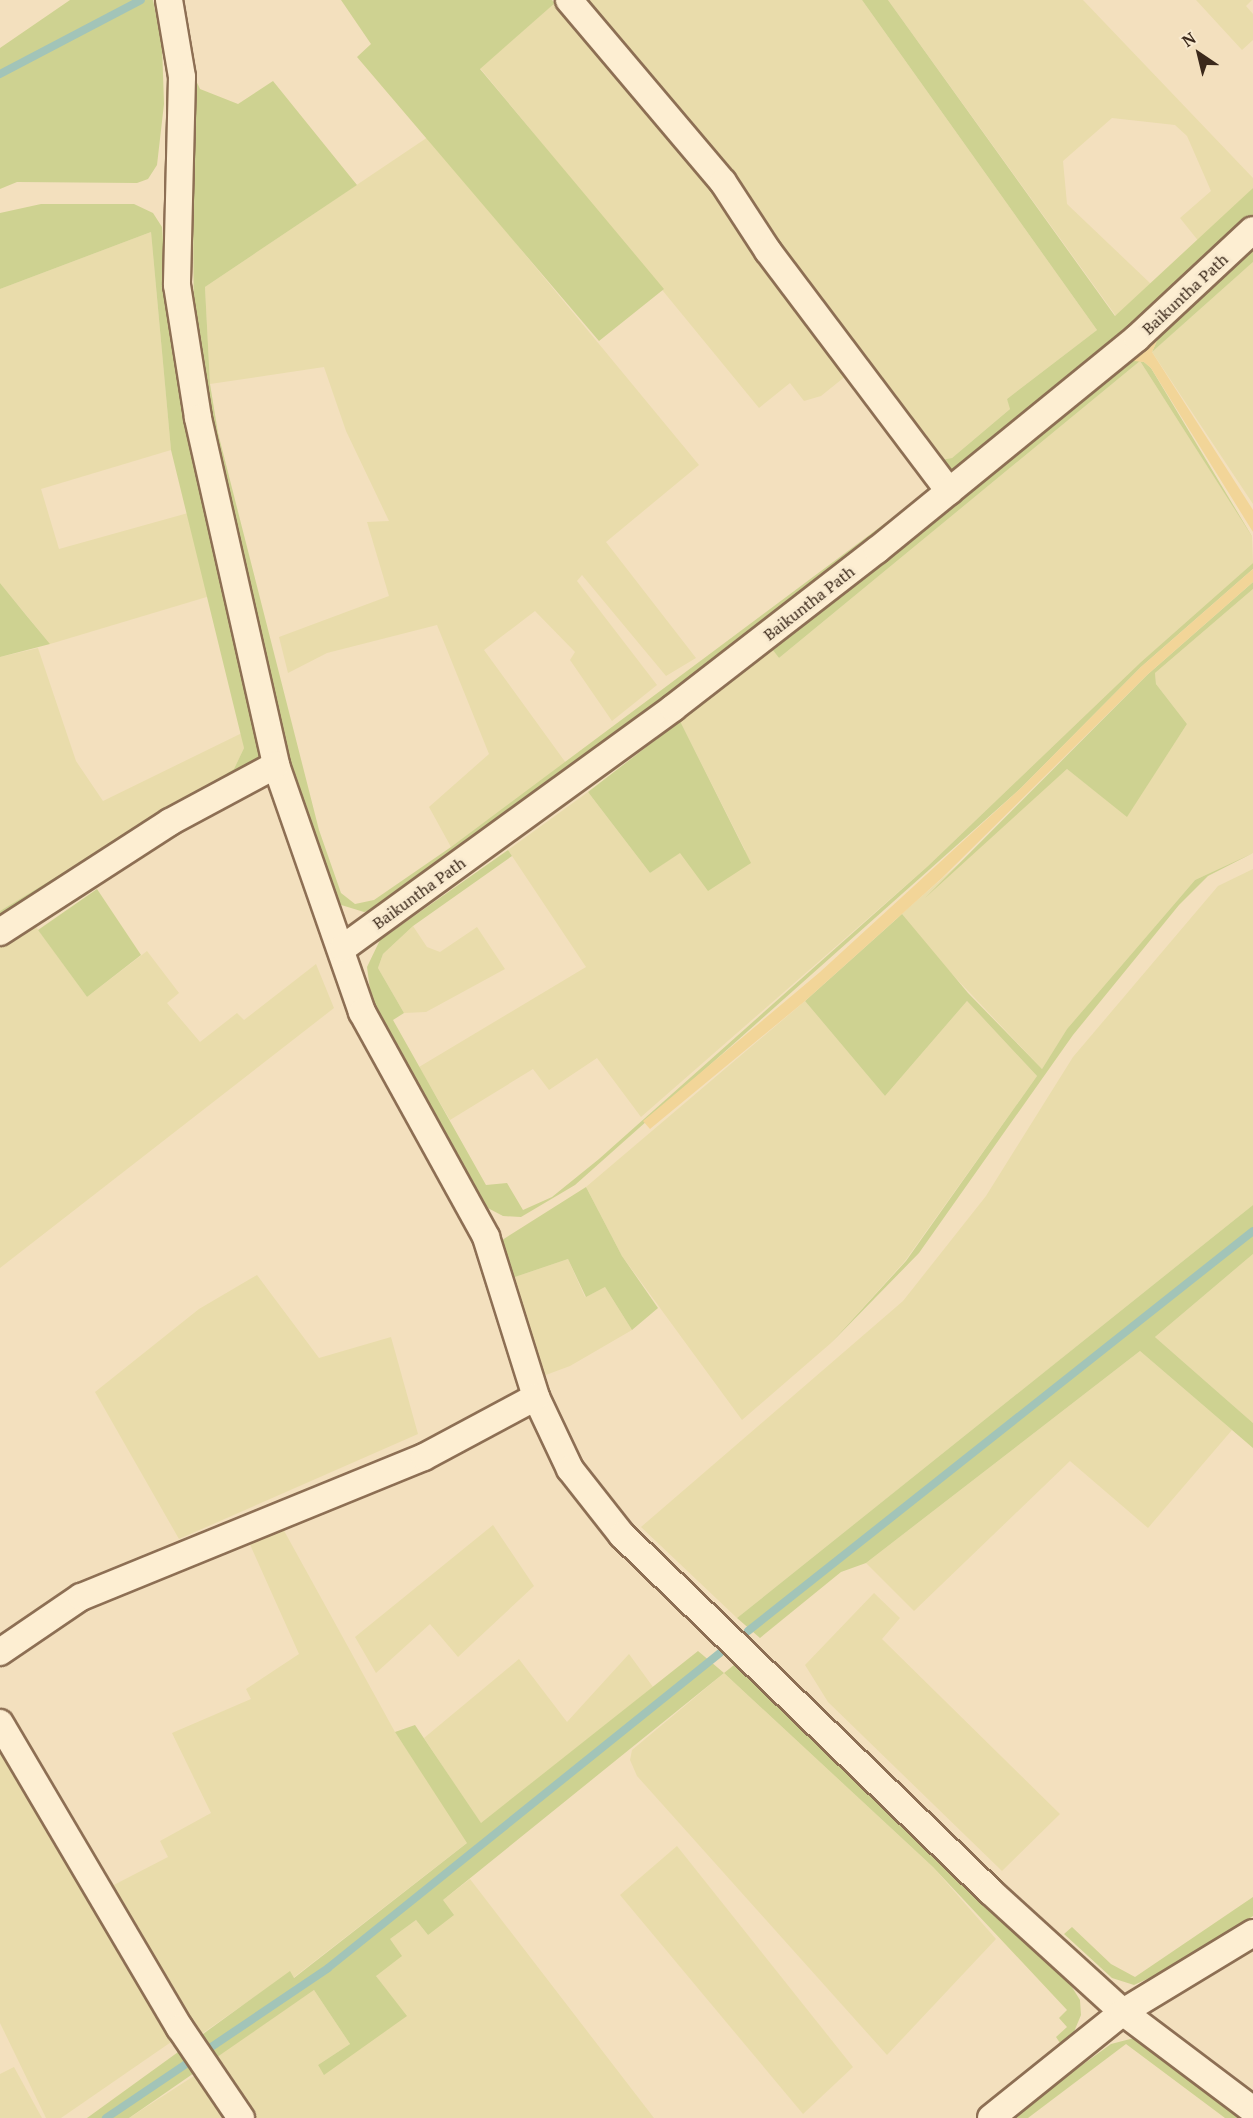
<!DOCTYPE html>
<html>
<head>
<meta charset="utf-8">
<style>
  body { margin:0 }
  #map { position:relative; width:1253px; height:2118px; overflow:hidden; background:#f3e0be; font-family:"PT Serif",serif }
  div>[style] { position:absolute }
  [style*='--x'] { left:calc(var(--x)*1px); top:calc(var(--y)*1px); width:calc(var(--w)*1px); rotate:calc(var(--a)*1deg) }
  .farmland>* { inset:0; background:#e9dcab }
  .green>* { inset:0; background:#ced291 }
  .sand>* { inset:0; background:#f2d598 }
  .stream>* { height:8px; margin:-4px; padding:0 4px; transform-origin:4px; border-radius:4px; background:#a2c4b8 }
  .roads { filter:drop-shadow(2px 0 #8d6f54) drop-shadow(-2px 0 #8d6f54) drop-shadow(0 2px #8d6f54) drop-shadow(0 -2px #8d6f54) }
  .street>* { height:26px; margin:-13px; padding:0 13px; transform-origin:13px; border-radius:13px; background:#fdeed2 }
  span { translate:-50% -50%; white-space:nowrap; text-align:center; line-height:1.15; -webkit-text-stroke:6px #f9eacf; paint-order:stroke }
  .street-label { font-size:16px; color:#3b291b }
  .north { position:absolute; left:1169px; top:24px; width:60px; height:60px; -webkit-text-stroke:4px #f9eacf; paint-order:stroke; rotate:325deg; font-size:16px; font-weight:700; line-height:24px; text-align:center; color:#3b291b }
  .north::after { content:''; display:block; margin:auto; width:21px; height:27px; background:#3b291b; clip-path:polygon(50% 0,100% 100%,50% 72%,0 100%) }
</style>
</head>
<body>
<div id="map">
  <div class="farmland">
    <i style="clip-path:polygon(587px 0,862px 0,1097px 330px,1007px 399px,1011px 408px,952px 458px,941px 460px)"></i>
    <i style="clip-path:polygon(888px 0,1083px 0,1253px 178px,1253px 188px,1200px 243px,1180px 218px,1211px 191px,1187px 136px,1175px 125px,1112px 118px,1063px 161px,1067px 204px,1151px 284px,1116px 316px)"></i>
    <i style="clip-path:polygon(1196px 0,1252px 0,1246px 6px,1253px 14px,1253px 40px,1242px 50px)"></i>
    <i style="clip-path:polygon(555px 3px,715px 191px,852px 371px,821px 396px,804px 401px,790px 383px,759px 408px,480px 68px)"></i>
    <i style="clip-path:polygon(428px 137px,699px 465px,606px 542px,696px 658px,666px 676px,582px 575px,577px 581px,657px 685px,612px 721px,570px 660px,575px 652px,535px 611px,484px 650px,566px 763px,451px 847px,429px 807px,489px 754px,437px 625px,327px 653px,288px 673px,279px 637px,389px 596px,367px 522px,389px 521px,346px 431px,324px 367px,210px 384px,205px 287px)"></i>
    <i style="clip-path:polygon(151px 232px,171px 450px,41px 489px,59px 549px,188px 513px,210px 596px,50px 644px,0 583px,0 289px)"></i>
    <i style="clip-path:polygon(1253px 262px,1253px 504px,1152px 352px)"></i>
    <i style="clip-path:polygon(1140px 361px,1252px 536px,1253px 563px,1141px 662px,928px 866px,641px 1117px,597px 1058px,549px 1090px,533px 1069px,450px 1120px,419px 1067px,586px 967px,508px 850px,588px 792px,650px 873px,680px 852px,745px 850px,680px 721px,772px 649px,779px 658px)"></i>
    <i style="clip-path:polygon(1253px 589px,1253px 853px,1195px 880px,1067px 1029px,1042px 1069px,898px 917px,1067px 769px,1127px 816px,1187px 724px,1156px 684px,1155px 673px)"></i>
    <i style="clip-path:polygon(38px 648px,76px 761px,103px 801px,242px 733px,244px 748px,234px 769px,0 911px,0 657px)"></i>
    <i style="clip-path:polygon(1253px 869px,1253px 1205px,737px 1618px,641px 1527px,903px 1301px,986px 1196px,1073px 1057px,1218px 886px)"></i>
    <i style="clip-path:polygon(34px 924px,87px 997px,147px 951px,179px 993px,167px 1003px,200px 1042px,237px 1013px,244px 1020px,316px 964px,334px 1008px,0 1268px,0 946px)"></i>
    <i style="clip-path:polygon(413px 926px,427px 947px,440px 952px,477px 927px,505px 969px,426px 1012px,404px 1013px,378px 968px,383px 954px)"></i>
    <i style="clip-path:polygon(805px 1001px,885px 1096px,967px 1001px,1037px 1076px,905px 1261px,831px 1343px,742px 1420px,622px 1256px,586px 1187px)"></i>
    <i style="clip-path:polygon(1253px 1254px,1253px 1423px,1155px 1337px)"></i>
    <i style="clip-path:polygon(568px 1259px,585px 1297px,605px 1287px,632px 1330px,570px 1366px,543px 1376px,512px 1278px)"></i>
    <i style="clip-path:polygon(257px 1275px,319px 1358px,391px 1337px,418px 1434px,179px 1539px,95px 1392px,199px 1309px)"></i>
    <i style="clip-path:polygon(1140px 1351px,1232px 1430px,1148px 1528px,1070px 1461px,914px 1611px,866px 1563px)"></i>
    <i style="clip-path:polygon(493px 1525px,534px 1586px,458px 1657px,430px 1624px,376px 1673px,355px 1637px)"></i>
    <i style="clip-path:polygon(282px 1527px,395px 1732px,468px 1842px,293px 1978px,290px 1972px,193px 2040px,104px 1890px,168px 1857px,160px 1841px,211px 1813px,172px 1733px,251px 1699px,246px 1689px,299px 1654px,248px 1540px)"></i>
    <i style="clip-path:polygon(874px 1593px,900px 1618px,882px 1639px,1060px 1814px,1002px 1871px,828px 1702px,805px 1665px)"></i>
    <i style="clip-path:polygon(629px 1654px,653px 1687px,481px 1824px,424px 1738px,519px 1659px,567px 1722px)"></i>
    <i style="clip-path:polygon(724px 1673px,933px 1867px,996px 1939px,887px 2055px,637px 1776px,630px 1760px,632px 1750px)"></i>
    <i style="clip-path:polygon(0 1737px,174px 2040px,61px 2118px,46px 2118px,0 2023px)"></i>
    <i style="clip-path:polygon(677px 1846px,853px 2067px,803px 2114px,620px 1895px)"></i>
    <i style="clip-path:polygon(470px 1879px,654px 2118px,251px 2118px,212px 2059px,314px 1990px,350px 2044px,318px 2065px,324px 2074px,406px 2016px,376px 1976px,390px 1939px,416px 1920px,428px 1935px,443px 1900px)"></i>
    <i style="clip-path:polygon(14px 2067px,42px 2118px,0 2118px,0 2074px)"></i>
    <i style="clip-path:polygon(200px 2072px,229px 2118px,129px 2118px)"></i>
  </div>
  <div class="green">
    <i style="clip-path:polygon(70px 0,153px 0,162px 44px,164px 104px,157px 165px,148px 179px,137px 183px,17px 182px,0 189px,0 48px)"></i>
    <i style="clip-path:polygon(341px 0,552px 0,555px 3px,480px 69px,664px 289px,599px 341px,357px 57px,371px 44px)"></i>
    <i style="clip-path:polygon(862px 0,888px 0,1115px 316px,1253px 188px,1253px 216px,1170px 297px,953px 470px,942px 469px,941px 460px,952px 458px,1010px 409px,1007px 399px,1097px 330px)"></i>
    <i style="clip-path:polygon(192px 72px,200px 89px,238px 104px,273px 81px,357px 185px,205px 287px,210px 384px,218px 433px,319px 830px,341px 893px,355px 904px,374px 900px,451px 847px,935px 486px,621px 735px,378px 909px,364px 912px,338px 904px,293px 779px,194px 343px)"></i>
    <i style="clip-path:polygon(41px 204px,134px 204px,153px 213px,162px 227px,171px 342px,185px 425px,260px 757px,255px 765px,0 922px,0 911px,234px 769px,244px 748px,171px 450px,151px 232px,0 289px,0 213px)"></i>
    <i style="clip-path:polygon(1253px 245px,1253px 262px,1152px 352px,1163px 327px)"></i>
    <i style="clip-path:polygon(1124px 360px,1132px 360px,1144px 362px,1151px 368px,1253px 538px,1140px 361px,779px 658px,772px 649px)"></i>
    <i style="clip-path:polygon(1253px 563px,1253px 569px,1141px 667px,1021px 788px,575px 1185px,521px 1217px,503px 1216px,484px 1206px,372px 1005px,367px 967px,380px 940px,508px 850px,512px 856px,413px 926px,383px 954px,378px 968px,404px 1013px,393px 1020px,486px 1185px,507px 1183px,523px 1210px,552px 1197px,599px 1159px,928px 866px,1141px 662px)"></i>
    <i style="clip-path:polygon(1253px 582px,1253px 589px,1155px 673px,1156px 684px,1187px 724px,1127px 817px,1067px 769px,925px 898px,1147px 675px)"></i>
    <i style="clip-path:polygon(0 583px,26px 615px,50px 644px,0 657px)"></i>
    <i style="clip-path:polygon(680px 721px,751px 863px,708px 891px,680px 853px,650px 873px,588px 792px)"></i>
    <i style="clip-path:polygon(1253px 853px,1208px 876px,1179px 905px,1073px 1035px,919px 1253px,831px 1343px,906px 1261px,1037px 1076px,967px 1001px,885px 1096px,805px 1001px,902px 914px,968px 993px,1042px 1069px,1067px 1029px,1195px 880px)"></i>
    <i style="clip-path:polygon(97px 889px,141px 955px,87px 997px,38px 930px)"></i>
    <i style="clip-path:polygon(586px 1187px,622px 1256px,658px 1308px,632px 1330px,605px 1287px,586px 1297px,568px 1259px,512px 1278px,499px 1242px)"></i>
    <i style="clip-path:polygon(1253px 1205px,1253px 1254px,1155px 1337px,1253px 1423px,1253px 1448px,1140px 1351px,866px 1563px,841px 1572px,760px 1638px,737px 1618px)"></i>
    <i style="clip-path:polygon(698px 1651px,724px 1673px,734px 1665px,1070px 1984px,1080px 2000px,1081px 2015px,1071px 2039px,1050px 2056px,1047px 2053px,1060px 2043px,1056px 2037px,1067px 2027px,1059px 2018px,1067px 2010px,933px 1867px,724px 1673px,443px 1900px,454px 1915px,428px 1935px,416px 1920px,390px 1939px,402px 1956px,376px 1976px,407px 2016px,324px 2075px,318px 2065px,350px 2044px,314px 1990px,129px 2118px,87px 2118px,290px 1971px,294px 1978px,467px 1843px,395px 1732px,415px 1725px,481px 1823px)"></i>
    <i style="clip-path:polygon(1253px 1897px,1253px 1916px,1182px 1963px,1134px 1985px,1112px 1978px,1064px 1934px,1072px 1927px,1111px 1964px,1135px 1977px)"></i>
    <i style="clip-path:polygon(1138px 2037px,1246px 2118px,1225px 2118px,1126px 2044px,1028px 2118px,1009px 2118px,1111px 2044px)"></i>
  </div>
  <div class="sand">
    <i style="clip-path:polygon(1163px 327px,1152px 352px,1253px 510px,1253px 532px,1151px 368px,1144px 362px,1124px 360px)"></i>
    <i style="clip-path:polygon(1253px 569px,1253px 582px,1147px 675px,942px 878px,805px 1001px,650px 1129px,643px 1121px,820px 972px,1021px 788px,1141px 667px)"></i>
  </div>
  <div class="stream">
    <i style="--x:0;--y:74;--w:159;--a:-27.7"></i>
    <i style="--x:748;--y:1631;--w:644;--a:-38.38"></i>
    <i style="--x:106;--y:2118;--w:268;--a:-34"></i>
    <i style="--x:328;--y:1968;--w:503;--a:-38.78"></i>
  </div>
  <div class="roads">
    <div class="street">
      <i style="--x:169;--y:0;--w:78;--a:80.4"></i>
      <i style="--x:182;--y:77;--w:208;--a:91.4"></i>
      <i style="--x:177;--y:285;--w:135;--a:81"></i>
      <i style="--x:198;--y:418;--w:356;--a:77.3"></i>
      <i style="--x:276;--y:765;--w:262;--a:70.8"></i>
      <i style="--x:362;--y:1012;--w:257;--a:61.1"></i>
      <i style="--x:486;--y:1237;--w:168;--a:72.6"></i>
      <i style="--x:536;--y:1397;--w:80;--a:64.7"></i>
      <i style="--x:570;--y:1469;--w:84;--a:51.8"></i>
      <i style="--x:622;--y:1535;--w:513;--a:44.05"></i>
      <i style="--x:991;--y:1892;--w:178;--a:42.3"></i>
      <i style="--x:1123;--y:2012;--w:163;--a:37"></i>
      <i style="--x:569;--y:0;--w:238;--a:49.8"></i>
      <i style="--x:723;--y:182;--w:82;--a:56.9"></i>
      <i style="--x:768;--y:251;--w:301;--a:53"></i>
      <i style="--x:0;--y:932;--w:202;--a:-32.9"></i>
      <i style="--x:170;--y:822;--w:120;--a:-28.3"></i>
      <i style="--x:343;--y:948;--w:408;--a:-36"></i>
      <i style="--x:673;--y:708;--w:258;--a:-37.8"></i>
      <i style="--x:877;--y:550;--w:335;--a:-39.2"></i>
      <i style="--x:1137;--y:338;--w:158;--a:-43"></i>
      <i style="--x:0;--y:1652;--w:98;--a:-34.2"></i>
      <i style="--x:81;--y:1597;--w:370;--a:-22.2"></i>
      <i style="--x:424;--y:1457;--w:127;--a:-28.2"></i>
      <i style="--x:0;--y:1723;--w:354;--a:59.5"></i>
      <i style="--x:180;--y:2028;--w:109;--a:55.9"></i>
      <i style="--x:991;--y:2118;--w:169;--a:-38.8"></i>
      <i style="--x:1123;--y:2012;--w:152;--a:-31.3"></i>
    </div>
  </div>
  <div class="street-label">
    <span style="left:1185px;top:294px;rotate:-43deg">Baikuntha Path</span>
    <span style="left:809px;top:603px;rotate:-38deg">Baikuntha Path</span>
    <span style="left:419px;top:893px;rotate:-36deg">Baikuntha Path</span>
  </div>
  <div class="north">N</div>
</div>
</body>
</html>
